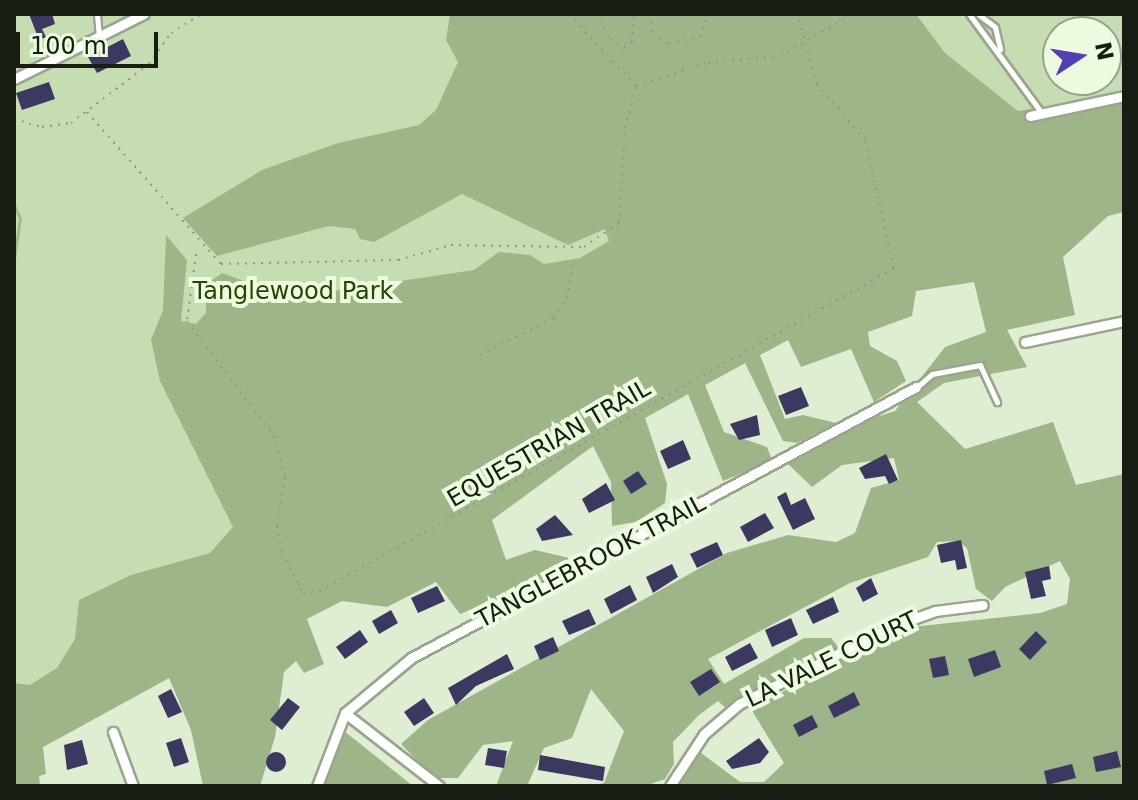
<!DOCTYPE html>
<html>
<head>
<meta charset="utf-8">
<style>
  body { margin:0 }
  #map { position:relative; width:1138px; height:800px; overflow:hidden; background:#dfedd2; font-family:"DejaVu Sans",sans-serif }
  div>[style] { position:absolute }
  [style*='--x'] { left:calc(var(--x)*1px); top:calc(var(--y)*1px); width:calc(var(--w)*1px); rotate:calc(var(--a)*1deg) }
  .green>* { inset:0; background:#c6dcb2 }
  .forest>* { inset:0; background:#9eb489 }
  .stream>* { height:3px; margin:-1.5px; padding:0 1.5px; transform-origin:1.5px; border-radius:1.5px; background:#a3ba8e }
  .building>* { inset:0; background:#3b3960 }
  .round { border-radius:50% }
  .path>* { height:2px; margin-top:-1px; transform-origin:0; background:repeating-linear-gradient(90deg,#8f9985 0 2px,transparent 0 8px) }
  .roads { filter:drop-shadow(2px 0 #99a68d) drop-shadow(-2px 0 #99a68d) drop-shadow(0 2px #99a68d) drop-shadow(0 -2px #99a68d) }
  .service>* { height:5px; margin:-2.5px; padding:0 2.5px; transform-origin:2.5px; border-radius:2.5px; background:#fff }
  .minor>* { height:9px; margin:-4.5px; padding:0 4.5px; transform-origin:4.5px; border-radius:4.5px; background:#fff }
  span { translate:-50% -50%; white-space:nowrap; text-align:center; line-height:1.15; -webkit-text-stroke:8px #ecfae0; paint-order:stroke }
  .park-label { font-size:24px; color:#294400 }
  .street-label { font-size:24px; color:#181d14 }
  .frame { position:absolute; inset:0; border:16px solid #181d14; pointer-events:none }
  .north { position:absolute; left:1042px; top:16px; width:80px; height:80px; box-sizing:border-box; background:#ecfae0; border:2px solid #97a28e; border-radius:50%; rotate:78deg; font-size:22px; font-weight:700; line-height:32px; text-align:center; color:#181d14 }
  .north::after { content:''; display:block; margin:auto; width:28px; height:36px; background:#533eb6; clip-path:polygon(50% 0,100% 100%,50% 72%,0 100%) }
  .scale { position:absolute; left:16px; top:32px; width:142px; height:36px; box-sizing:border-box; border:4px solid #181d14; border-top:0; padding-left:10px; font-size:24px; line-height:28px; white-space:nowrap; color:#181d14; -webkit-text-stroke:6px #ecfae0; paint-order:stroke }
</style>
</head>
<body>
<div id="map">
  <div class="green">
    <i style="clip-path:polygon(evenodd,14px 14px,1124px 14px,1124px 103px,903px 277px,14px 763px,14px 14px,1058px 32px,1106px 32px,1106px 80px,1058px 80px,1058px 32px)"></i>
  </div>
  <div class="forest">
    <i style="clip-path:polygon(450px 14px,916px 14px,945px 53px,1018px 111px,1124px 96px,1124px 212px,1108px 216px,1063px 257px,1075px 315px,1007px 330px,1027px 367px,944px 383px,917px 402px,965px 449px,1053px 422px,1076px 485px,1124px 474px,1124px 786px,679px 786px,697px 750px,740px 782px,764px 782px,784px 763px,751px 709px,860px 650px,912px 627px,1040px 613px,1067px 604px,1070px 579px,1060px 561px,1005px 587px,992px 601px,976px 589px,967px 548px,958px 541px,937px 542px,928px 557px,850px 583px,708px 659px,724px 684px,804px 638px,831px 638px,839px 648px,728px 710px,718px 701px,699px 715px,673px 742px,674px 764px,665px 779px,645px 786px,593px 786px,604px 783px,624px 731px,591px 689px,572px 738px,544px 748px,527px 786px,496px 786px,513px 741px,483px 745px,458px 778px,434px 778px,401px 744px,428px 720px,727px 553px,788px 535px,836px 542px,855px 533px,871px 488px,899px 480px,894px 458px,842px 465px,812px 487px,788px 464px,858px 423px,895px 411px,945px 347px,986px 332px,974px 282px,916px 291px,912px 316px,868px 332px,870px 346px,897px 361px,906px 381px,874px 402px,851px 349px,801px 367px,788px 340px,760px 355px,785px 419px,803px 415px,836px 423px,797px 443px,783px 441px,745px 363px,705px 385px,724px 432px,767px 447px,772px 460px,723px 481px,688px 394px,645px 418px,667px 484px,665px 503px,636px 522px,612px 526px,611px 482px,593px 446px,492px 520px,506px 560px,535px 550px,578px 560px,567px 571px,460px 614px,436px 582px,387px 607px,342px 601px,307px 619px,324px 664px,304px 673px,296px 661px,284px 672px,275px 737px,260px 786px,203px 786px,191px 730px,169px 678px,43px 747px,46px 774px,39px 776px,40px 786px,14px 786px,14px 683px,30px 685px,57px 668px,75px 639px,79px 600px,131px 575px,210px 553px,233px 527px,160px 381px,151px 340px,163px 310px,166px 235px,187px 260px,181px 321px,196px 324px,206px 313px,206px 285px,222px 273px,265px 289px,313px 294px,474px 270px,499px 252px,530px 255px,544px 264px,580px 258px,609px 241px,605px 229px,568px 245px,462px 194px,374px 242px,360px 239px,355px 229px,329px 226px,217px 256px,183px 218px,262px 170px,338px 143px,419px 125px,436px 110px,458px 62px,446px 40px)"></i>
    <i style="clip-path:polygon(344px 731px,413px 786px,322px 786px)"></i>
  </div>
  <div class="stream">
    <i style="--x:827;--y:14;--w:10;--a:24"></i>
    <i style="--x:14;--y:205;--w:14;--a:65"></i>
    <i style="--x:20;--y:218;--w:41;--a:98.3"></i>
  </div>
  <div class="building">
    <i style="clip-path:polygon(29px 14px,52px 14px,55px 24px,42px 29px,46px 37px,39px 40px)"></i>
    <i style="clip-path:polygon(123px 39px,131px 56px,97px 73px,88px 57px)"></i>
    <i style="clip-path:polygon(49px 82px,55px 99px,22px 110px,16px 93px)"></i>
    <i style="clip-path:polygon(801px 387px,809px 406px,786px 415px,778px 396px)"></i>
    <i style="clip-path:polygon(757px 415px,760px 435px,739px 440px,730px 424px)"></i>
    <i style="clip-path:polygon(683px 440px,691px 459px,668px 469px,660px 451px)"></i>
    <i style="clip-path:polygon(886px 454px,898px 480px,889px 484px,885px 476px,865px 479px,859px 468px)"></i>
    <i style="clip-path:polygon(638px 471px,647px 484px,631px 494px,623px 481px)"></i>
    <i style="clip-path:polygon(606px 483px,615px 500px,589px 513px,582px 499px)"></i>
    <i style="clip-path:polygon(786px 492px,791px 505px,805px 498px,815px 519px,793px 530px,777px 497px)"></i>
    <i style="clip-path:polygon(765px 513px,774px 528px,748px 542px,740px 527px)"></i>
    <i style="clip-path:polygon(555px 515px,573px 535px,542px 541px,536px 529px)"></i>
    <i style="clip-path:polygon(961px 540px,967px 568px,957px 570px,955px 560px,941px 563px,937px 545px)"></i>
    <i style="clip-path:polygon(717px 542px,723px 555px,697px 568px,690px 554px)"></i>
    <i style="clip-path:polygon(672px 564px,678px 577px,653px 593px,646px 577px)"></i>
    <i style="clip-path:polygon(1049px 566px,1051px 579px,1042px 581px,1046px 596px,1031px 599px,1025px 572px)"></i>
    <i style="clip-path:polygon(871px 578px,878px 594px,863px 602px,856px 588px)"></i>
    <i style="clip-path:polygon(630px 585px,637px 600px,611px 614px,604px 599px)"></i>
    <i style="clip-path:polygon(437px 586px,445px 601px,418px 613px,411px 598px)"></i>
    <i style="clip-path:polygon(833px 597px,839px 612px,813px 624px,806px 610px)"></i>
    <i style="clip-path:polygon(589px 609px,596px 624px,569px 635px,562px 621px)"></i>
    <i style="clip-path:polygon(391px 610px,398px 623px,379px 634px,372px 621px)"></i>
    <i style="clip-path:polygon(791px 618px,798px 635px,772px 647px,765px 630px)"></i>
    <i style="clip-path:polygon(360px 630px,368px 642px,345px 659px,336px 647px)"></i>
    <i style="clip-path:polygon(1036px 631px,1047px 642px,1030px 660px,1019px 649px)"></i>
    <i style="clip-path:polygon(553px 637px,559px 651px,540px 660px,534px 646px)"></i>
    <i style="clip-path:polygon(750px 643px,758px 658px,732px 671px,725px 657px)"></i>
    <i style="clip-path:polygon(995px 650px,1001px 667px,974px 677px,968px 659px)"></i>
    <i style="clip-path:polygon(507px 654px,514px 669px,476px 686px,456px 705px,448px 688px)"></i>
    <i style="clip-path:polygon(945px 656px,949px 675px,933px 678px,929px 659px)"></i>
    <i style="clip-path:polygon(711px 669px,720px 682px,699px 696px,690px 682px)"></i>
    <i style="clip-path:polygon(171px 689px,182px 712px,168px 718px,158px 696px)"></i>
    <i style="clip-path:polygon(854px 692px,860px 705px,834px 718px,828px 706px)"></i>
    <i style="clip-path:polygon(288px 698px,300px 707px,282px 730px,270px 720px)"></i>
    <i style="clip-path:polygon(424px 698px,434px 713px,414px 726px,404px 712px)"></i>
    <i style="clip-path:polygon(812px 715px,818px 727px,799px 737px,793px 725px)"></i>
    <i style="clip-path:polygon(181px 738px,189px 762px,174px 767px,166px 743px)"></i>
    <i style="clip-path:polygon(759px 738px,769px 752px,760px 763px,732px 769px,726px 761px)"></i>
    <i style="clip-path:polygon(82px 740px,88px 764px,67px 770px,64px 745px)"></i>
    <i style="clip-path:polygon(488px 748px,507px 751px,504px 768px,485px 765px)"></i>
    <i style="clip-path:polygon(1117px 751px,1121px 767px,1096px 772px,1093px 757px)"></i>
    <i class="round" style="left:266px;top:752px;width:20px;height:20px"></i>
    <i style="clip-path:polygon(540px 755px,605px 767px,603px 781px,538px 770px)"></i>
    <i style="clip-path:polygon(1072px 764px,1076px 778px,1047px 785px,1044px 771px)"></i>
  </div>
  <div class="path">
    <i style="--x:569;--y:14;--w:97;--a:47.1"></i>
    <i style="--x:596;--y:14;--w:29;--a:61"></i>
    <i style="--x:610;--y:39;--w:17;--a:33"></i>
    <i style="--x:624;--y:48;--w:10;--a:-37"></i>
    <i style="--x:632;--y:42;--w:28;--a:-86"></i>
    <i style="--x:650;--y:14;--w:20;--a:81"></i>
    <i style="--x:653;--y:34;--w:19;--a:32"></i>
    <i style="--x:669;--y:44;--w:32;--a:-13"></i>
    <i style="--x:700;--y:37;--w:24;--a:-71"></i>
    <i style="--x:87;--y:112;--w:203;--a:48.6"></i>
    <i style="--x:221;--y:264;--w:177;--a:-1.3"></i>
    <i style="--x:398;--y:260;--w:55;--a:-15.8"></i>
    <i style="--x:451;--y:245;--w:133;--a:0.9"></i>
    <i style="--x:584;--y:247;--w:42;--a:-34.4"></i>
    <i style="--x:619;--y:223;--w:95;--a:-86.4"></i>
    <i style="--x:625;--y:128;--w:43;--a:-75.3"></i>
    <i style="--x:636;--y:86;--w:76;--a:-17.7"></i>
    <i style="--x:708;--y:63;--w:72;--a:-5.6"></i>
    <i style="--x:780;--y:56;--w:84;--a:-29.9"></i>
    <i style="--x:14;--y:119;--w:29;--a:16"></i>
    <i style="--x:42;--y:127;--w:29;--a:-8"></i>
    <i style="--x:71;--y:123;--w:98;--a:-37.1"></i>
    <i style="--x:149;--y:64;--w:38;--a:-55"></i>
    <i style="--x:171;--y:33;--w:36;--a:-32"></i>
    <i style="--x:196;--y:254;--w:68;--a:97.7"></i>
    <i style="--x:187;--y:321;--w:144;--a:52.9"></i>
    <i style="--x:274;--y:436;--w:42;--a:75"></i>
    <i style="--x:285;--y:477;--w:50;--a:99.3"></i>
    <i style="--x:277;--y:526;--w:27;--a:80"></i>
    <i style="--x:282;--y:553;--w:45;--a:62.3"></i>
    <i style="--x:303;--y:593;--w:17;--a:-7"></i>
    <i style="--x:320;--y:591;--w:659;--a:-29.37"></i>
    <i style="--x:894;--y:268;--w:131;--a:-102.8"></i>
    <i style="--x:865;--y:140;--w:74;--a:-130.6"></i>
    <i style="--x:817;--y:84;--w:73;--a:-105.9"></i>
    <i style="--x:480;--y:355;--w:83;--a:-26.6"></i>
    <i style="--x:554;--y:318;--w:24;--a:-57"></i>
    <i style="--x:567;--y:298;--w:34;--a:-80"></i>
  </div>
  <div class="roads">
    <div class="service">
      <i style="--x:97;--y:14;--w:22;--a:85"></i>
      <i style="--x:969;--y:14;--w:122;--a:53.7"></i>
      <i style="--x:978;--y:14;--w:21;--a:37"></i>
      <i style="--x:995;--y:27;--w:23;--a:77"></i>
      <i style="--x:917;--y:387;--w:20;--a:-41"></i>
      <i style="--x:932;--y:374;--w:49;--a:-10.6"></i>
      <i style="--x:980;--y:365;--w:41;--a:65.3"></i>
    </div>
    <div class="minor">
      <i style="--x:14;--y:79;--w:145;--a:-26.6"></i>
      <i style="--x:1030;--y:116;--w:96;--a:-12"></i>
      <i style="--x:1025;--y:342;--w:101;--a:-12"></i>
      <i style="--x:345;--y:713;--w:119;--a:37.8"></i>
      <i style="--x:113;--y:732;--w:58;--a:69.7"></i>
      <i style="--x:317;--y:786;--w:78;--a:-69"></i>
      <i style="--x:345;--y:713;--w:86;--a:-39.8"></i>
      <i style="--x:411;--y:658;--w:573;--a:-28.22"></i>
      <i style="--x:670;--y:786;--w:62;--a:-56.8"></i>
      <i style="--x:704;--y:734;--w:46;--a:-40.6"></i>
      <i style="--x:739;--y:704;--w:170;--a:-26.9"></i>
      <i style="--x:891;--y:627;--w:47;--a:-20"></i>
      <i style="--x:935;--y:611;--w:48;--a:-7.1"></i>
    </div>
  </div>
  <div class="park-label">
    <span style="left:293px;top:292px">Tanglewood Park</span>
  </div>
  <div class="street-label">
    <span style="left:549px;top:444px;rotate:-30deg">EQUESTRIAN TRAIL</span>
    <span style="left:591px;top:562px;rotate:-28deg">TANGLEBROOK TRAIL</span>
    <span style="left:832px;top:660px;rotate:-26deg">LA VALE COURT</span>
  </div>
  <div class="frame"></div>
  <div class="north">N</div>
  <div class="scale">100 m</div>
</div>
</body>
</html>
